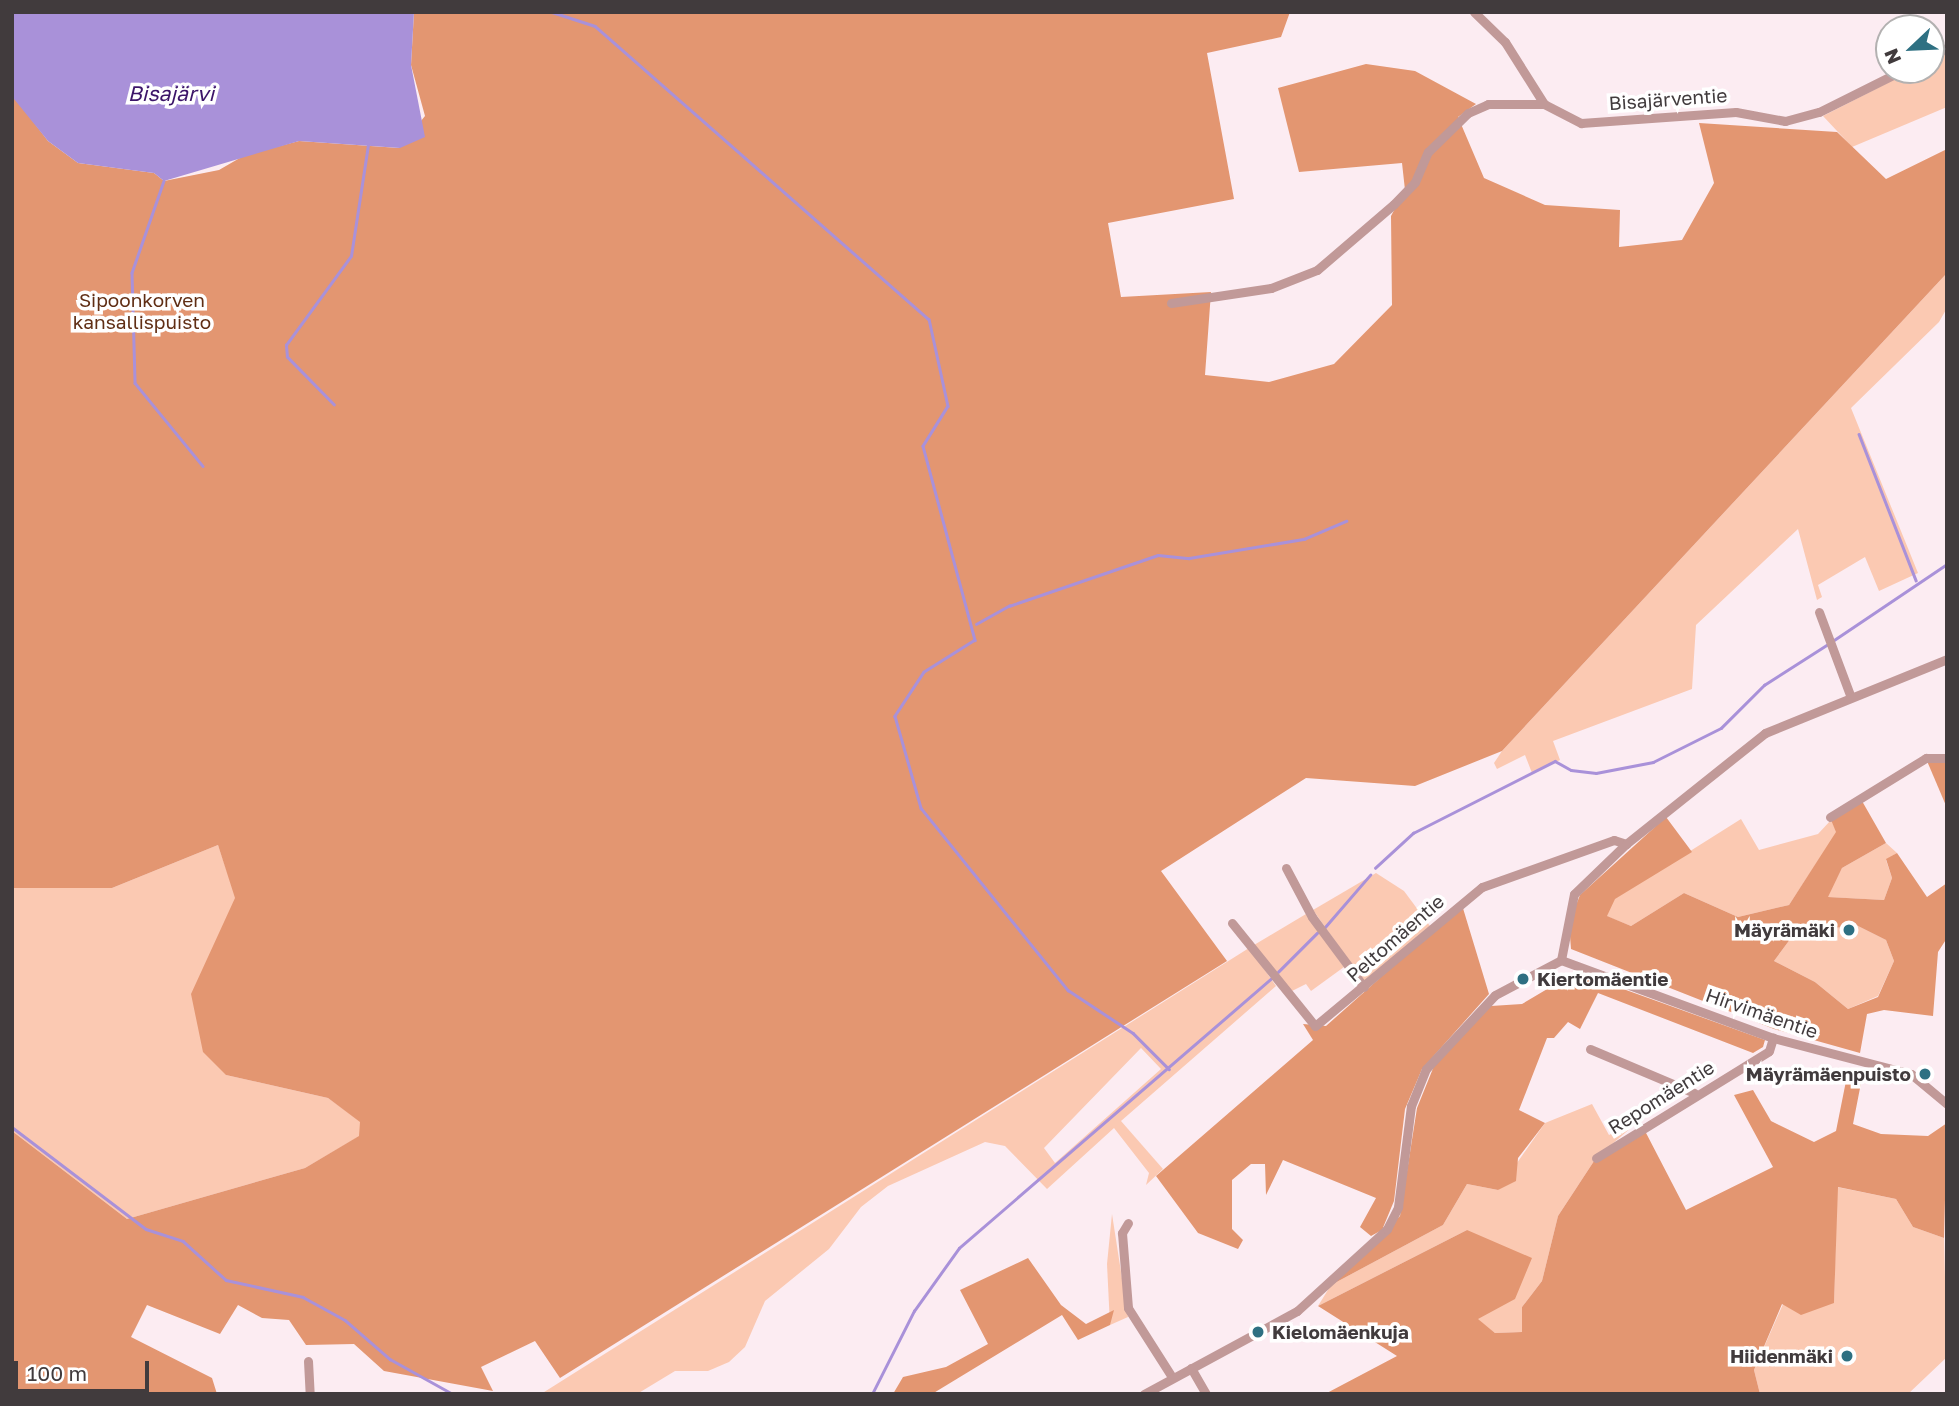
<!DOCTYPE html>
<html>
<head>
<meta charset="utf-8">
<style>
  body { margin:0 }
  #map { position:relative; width:1959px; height:1406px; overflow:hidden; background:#fcecf2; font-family:"Golos Text",sans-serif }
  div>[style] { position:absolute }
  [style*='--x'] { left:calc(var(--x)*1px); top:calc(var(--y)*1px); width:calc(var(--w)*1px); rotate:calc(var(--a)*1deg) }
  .green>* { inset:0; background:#fbc9b2 }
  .forest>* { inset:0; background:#e39671 }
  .water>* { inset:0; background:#a991d9 }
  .stream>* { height:2.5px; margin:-1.25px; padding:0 1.25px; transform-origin:1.25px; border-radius:1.25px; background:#a991d9 }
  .street>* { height:9px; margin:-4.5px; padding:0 4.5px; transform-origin:4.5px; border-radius:4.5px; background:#c19998 }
  .dots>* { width:19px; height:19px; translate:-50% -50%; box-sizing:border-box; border:4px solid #fff; border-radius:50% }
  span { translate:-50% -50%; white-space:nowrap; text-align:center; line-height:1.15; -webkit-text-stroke:7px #fff; paint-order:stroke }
  .street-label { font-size:19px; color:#413b3d }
  .park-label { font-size:19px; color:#602e14 }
  .poi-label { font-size:19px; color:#413b3d; font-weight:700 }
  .right { translate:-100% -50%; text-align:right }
  .left { translate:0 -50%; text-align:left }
  .water-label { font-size:21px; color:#3c1569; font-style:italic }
  .frame { position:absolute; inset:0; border:14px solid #413b3d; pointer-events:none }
  .north { position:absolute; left:1875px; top:14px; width:70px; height:70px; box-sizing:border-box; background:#fff; border:2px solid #b3b1b1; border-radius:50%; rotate:247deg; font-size:19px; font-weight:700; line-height:28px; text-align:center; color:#413b3d }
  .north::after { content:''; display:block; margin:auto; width:24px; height:32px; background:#2e7082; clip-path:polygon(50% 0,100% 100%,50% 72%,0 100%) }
  .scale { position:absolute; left:14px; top:1361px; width:135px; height:32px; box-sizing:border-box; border:4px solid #413b3d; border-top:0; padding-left:9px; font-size:21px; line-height:24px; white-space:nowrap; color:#413b3d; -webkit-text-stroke:5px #fff; paint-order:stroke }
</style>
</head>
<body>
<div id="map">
  <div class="green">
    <i style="clip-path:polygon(1947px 53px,1947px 107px,1852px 147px,1823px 116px,1913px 70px,1931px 70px,1931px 61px)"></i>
    <i style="clip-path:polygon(1947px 273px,1947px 308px,1939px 322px,1851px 408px,1918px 573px,1879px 591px,1865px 557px,1818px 585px,1822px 597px,1817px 600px,1798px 529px,1696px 625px,1692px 689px,1553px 741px,1560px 760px,1532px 773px,1525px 755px,1497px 769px,1494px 763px,1502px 751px)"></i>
    <i style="clip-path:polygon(1741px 819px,1759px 850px,1818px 834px,1831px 820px,1837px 832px,1789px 905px,1738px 917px,1684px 893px,1631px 926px,1606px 916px,1614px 899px)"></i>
    <i style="clip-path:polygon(1886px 843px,1897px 853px,1886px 860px,1892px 878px,1884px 900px,1827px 897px,1842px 868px)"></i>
    <i style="clip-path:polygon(218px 845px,236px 898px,228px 918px,226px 1075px,328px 1098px,360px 1121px,360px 1136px,305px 1168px,127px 1219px,12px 1131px,12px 888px,112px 888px)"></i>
    <i style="clip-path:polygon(1376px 873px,1404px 891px,1430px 926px,1364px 982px,1313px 910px)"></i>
    <i style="clip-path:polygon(1306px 914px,1344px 967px,1311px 991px,1306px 984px,1288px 993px,1254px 945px)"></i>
    <i style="clip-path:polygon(1856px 925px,1886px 940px,1894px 961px,1878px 996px,1848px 1009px,1815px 982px,1774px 961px,1794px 934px)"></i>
    <i style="clip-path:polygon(evenodd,1249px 948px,1276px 986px,1121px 1121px,1163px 1169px,1146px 1185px,1149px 1173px,1114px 1128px,1047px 1189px,1005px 1146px,985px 1142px,888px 1186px,861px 1207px,829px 1249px,765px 1301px,745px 1347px,729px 1362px,708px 1371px,675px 1371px,637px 1394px,541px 1394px,1249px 948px,1141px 1048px,1161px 1069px,1055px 1163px,1044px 1148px,1141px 1048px)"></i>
    <i style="clip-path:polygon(1592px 1104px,1609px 1135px,1640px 1120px,1596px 1158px,1558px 1216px,1542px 1281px,1522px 1307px,1522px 1332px,1495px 1333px,1477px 1319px,1467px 1230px,1318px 1306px,1331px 1285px,1443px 1225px,1467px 1184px,1498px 1190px,1545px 1123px)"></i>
    <i style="clip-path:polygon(1837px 1187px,1896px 1199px,1913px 1227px,1944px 1238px,1947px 1357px,1908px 1394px,1760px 1394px,1754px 1370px,1783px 1304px,1834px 1303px)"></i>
    <i style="clip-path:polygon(1112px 1214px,1128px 1317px,1110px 1325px,1107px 1264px)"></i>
  </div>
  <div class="forest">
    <i style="clip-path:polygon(414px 12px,1290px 12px,1281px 37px,1207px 53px,1234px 199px,1108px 223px,1121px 297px,1211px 292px,1205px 375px,1269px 382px,1334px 364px,1392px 305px,1391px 216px,1405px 190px,1402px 163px,1299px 172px,1278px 88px,1366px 64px,1415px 71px,1476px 104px,1458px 117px,1484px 178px,1545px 205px,1620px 210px,1619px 247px,1682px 240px,1714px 183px,1699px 123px,1837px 132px,1886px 179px,1947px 149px,1947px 273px,1502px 751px,1415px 786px,1306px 778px,1161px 871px,1227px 961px,560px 1378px,535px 1341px,481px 1367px,493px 1391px,384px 1371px,354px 1344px,306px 1345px,289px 1320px,262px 1318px,238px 1305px,220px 1334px,147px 1305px,131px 1337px,212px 1378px,217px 1394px,12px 1394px,12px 1131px,127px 1219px,305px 1168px,359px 1136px,360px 1122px,328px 1098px,226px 1075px,203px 1052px,191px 994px,235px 898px,218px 845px,112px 888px,12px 888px,12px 94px,48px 141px,78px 163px,154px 173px,164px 181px,219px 170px,245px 155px,299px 141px,399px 148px,425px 116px,411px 65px)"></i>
    <i style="clip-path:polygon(1927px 761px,1947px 763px,1947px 808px)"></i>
    <i style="clip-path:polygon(evenodd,1862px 801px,1886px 843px,1842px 868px,1828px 897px,1884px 900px,1892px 878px,1886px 859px,1897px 853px,1927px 897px,1947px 883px,1947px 938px,1938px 952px,1933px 1016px,1884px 1010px,1867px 1014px,1860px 1053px,1774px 1029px,1571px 949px,1569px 923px,1580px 895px,1666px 817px,1692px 852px,1615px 899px,1607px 916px,1631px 926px,1684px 893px,1738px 917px,1789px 905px,1836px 832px,1831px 820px,1862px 801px,1856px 925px,1886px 940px,1894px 961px,1878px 997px,1848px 1009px,1815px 982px,1774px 961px,1794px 934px,1856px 925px)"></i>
    <i style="clip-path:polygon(1462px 905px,1489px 994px,1422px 1069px,1405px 1109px,1394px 1201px,1382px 1230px,1371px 1236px,1360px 1227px,1376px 1198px,1283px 1160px,1266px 1195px,1265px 1164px,1251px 1164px,1232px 1180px,1232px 1229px,1243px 1240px,1238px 1249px,1198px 1233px,1156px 1176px,1313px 1040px,1303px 1024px,1326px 1026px)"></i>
    <i style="clip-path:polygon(1576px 972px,1765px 1040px,1763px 1047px,1753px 1053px,1598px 993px,1580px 1029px,1568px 1022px,1554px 1038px,1547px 1038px,1519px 1110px,1545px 1123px,1518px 1158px,1516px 1181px,1498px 1190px,1467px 1184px,1443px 1225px,1331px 1285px,1400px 1216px,1417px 1108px,1434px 1066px,1491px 1006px,1522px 1004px)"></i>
    <i style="clip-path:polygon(1846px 1081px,1861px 1083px,1853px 1124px,1881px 1134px,1928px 1136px,1947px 1123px,1944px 1238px,1913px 1227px,1896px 1199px,1838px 1187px,1834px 1303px,1801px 1315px,1782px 1304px,1754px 1370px,1760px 1394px,1325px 1394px,1397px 1356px,1318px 1306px,1467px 1230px,1532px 1258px,1515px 1299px,1478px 1319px,1495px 1333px,1522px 1332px,1522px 1307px,1542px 1281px,1558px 1216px,1596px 1158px,1645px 1131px,1686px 1210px,1773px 1167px,1734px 1095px,1753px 1090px,1771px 1121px,1814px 1142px,1836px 1131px)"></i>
    <i style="clip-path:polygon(1028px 1258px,1061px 1305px,1086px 1324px,1114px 1310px,1110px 1325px,1078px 1340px,1062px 1315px,932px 1394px,893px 1394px,903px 1377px,946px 1367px,988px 1344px,960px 1290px)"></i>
  </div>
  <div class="water">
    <i style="clip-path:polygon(12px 12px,414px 12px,411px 65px,425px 137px,400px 148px,299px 141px,164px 181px,154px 173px,78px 163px,48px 141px,14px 99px)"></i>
  </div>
  <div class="stream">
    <i style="--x:552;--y:12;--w:45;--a:18"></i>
    <i style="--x:595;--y:26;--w:444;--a:41.3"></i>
    <i style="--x:929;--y:319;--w:89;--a:77.7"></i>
    <i style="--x:948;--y:406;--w:47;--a:122"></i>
    <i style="--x:923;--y:446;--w:201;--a:75"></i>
    <i style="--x:975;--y:640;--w:60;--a:147.9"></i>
    <i style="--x:924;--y:672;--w:53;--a:123.4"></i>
    <i style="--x:895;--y:716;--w:96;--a:74.2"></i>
    <i style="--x:921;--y:808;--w:234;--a:51.1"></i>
    <i style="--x:1068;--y:990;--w:78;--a:33.5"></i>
    <i style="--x:1133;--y:1033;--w:51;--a:45"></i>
    <i style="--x:164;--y:181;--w:97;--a:109.2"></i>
    <i style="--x:132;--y:273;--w:110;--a:88.4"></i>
    <i style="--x:135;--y:383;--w:107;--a:50.7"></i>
    <i style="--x:334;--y:405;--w:67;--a:-134.4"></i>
    <i style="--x:287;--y:357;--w:12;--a:-95"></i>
    <i style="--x:286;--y:345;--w:110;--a:-53.9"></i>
    <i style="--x:351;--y:256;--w:112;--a:-81.3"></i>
    <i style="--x:1859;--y:434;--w:157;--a:68.7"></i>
    <i style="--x:976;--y:624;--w:38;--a:-29"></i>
    <i style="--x:1009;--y:606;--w:157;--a:-18.9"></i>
    <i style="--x:1158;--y:555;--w:31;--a:6"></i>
    <i style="--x:1189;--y:558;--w:117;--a:-9.4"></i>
    <i style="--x:1304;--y:539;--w:46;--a:-23.2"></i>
    <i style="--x:1834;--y:640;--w:136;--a:-33.9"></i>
    <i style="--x:1375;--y:868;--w:52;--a:-42.6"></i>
    <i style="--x:1413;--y:833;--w:159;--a:-26.9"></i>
    <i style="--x:1555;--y:761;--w:18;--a:29"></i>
    <i style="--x:1571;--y:770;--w:25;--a:7"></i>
    <i style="--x:1596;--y:773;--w:58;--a:-10.9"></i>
    <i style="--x:1653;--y:762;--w:76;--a:-26.6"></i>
    <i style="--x:1721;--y:728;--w:61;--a:-45"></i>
    <i style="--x:1764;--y:685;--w:76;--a:-32.6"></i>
    <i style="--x:1325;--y:927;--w:69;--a:-49.1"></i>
    <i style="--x:1278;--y:972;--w:55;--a:-45"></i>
    <i style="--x:12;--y:1127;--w:168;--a:37.3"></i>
    <i style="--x:146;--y:1229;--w:39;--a:18"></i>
    <i style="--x:183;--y:1241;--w:58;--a:42.2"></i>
    <i style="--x:226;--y:1280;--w:79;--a:12.4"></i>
    <i style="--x:303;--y:1297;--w:48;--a:28.7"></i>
    <i style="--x:345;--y:1320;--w:60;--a:40.9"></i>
    <i style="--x:390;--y:1359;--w:72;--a:29.1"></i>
    <i style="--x:872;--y:1394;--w:93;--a:-63.2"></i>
    <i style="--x:914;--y:1311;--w:77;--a:-54.5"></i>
    <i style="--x:959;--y:1248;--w:412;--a:-40.8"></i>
  </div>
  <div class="street">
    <i style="--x:1474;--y:12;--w:43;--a:44.1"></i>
    <i style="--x:1505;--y:42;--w:73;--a:57.8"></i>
    <i style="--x:1544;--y:104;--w:42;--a:27.2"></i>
    <i style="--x:1581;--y:123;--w:155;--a:-4.1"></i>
    <i style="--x:1736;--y:112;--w:50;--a:10.4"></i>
    <i style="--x:1785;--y:121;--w:35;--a:-15"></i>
    <i style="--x:1819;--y:112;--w:94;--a:-26.6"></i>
    <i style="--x:1931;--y:56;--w:18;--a:-27"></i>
    <i style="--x:1171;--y:303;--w:101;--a:-8.5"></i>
    <i style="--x:1271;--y:288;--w:49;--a:-21.4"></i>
    <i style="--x:1317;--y:270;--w:101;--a:-40.6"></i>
    <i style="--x:1394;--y:204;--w:30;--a:-46"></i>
    <i style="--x:1415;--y:182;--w:33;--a:-67"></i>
    <i style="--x:1428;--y:152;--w:56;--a:-44.3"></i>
    <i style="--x:1468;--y:113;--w:22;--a:-24"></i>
    <i style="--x:1488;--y:104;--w:56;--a:0"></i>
    <i style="--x:1819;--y:612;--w:89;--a:69.5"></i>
    <i style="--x:1830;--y:817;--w:113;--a:-31.6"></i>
    <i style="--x:1926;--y:758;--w:21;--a:0"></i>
    <i style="--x:1286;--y:868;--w:55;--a:62"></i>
    <i style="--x:1312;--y:917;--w:87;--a:53.4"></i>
    <i style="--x:1232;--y:923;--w:132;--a:51.1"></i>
    <i style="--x:1315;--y:1026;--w:217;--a:-39.8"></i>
    <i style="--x:1482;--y:887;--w:140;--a:-19.6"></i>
    <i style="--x:1614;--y:840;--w:13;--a:18"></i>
    <i style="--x:1561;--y:960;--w:226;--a:20.2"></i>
    <i style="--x:1773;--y:1038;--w:143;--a:14.6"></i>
    <i style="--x:1911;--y:1074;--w:47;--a:39.8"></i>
    <i style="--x:1590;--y:1049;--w:113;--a:22.9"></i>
    <i style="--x:1596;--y:1158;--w:203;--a:-31.7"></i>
    <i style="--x:1769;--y:1051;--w:14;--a:-73"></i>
    <i style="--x:1128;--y:1223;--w:12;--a:121"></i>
    <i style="--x:1122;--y:1233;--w:75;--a:85.4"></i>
    <i style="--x:1128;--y:1308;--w:82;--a:57.5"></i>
    <i style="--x:308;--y:1361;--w:33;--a:87"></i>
    <i style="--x:1191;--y:1368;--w:30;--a:60"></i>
    <i style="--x:1144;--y:1394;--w:174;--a:-28.5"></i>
    <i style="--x:1297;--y:1311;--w:122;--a:-42.3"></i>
    <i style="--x:1387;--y:1229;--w:25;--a:-63"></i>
    <i style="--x:1398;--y:1207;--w:102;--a:-82.7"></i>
    <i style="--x:1411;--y:1106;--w:40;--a:-68"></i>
    <i style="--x:1426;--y:1069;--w:101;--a:-47"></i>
    <i style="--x:1495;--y:995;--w:75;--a:-27.9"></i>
    <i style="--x:1561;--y:960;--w:67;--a:-78.9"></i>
    <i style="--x:1574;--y:894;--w:72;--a:-43.9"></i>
    <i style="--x:1626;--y:844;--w:178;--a:-38.6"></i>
    <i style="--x:1765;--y:733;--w:196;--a:-22.1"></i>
  </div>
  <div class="dots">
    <i style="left:1849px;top:930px;background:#2e7082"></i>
    <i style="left:1523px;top:979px;background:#2e7082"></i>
    <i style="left:1925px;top:1074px;background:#2e7082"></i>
    <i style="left:1258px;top:1332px;background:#2e7082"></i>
    <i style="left:1847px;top:1356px;background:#2e7082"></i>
  </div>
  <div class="street-label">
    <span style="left:1668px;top:99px;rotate:-4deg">Bisajärventie</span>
    <span style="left:1395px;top:938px;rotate:-41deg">Peltomäentie</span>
    <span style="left:1762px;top:1013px;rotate:19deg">Hirvimäentie</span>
    <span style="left:1661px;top:1097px;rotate:-32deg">Repomäentie</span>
  </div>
  <div class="park-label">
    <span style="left:142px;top:311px">Sipoonkorven<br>kansallispuisto</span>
  </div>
  <div class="poi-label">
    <span class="right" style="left:1835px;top:930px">Mäyrämäki</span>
    <span class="left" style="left:1537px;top:979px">Kiertomäentie</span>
    <span class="right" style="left:1911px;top:1074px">Mäyrämäenpuisto</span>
    <span class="left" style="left:1272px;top:1332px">Kielomäenkuja</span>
    <span class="right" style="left:1833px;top:1356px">Hiidenmäki</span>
  </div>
  <div class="water-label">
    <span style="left:171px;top:93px">Bisajärvi</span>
  </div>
  <div class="frame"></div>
  <div class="north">N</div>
  <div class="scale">100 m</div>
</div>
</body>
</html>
